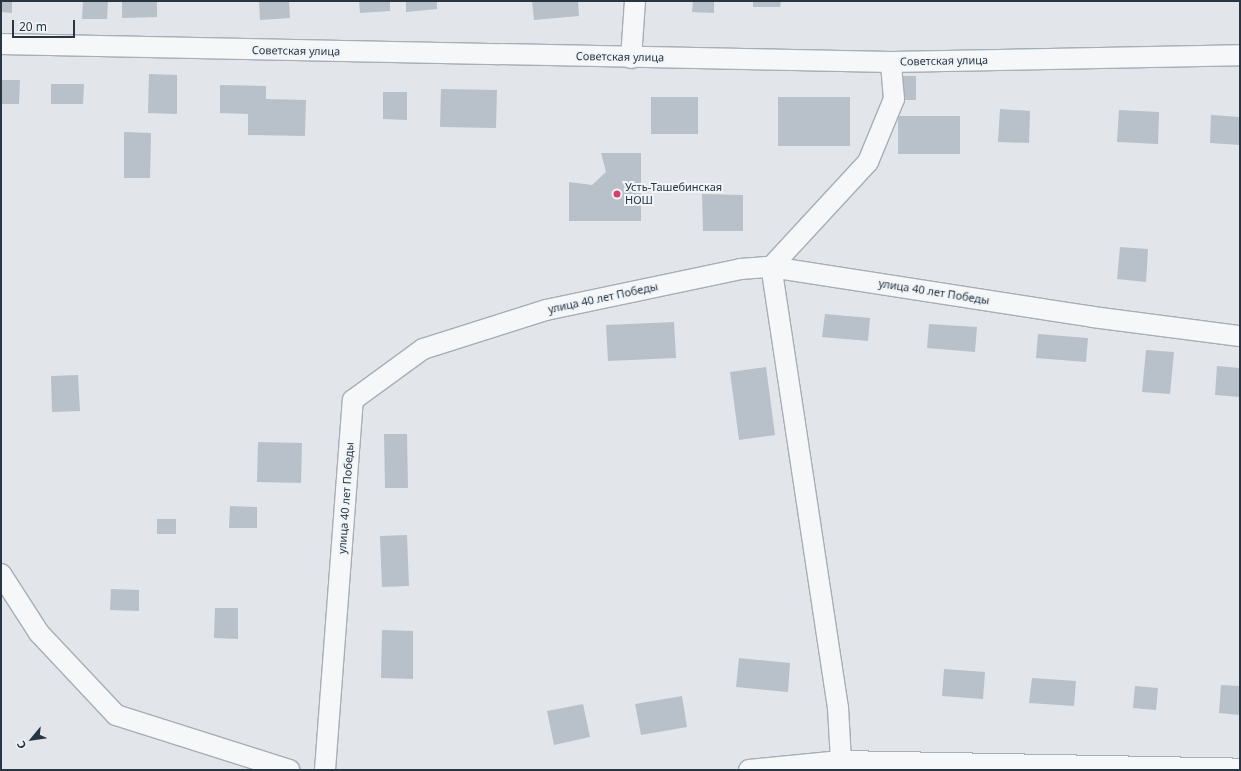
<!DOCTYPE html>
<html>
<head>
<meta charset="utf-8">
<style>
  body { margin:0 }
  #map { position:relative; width:1241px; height:771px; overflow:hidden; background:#e2e6eb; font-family:"Noto Sans",sans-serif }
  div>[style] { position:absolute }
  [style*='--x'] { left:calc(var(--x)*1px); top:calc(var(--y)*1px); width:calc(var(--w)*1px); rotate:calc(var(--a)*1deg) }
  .building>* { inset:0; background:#b8c0c9 }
  .roads { filter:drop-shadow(1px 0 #a6aeb6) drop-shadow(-1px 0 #a6aeb6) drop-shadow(0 1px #a6aeb6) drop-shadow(0 -1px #a6aeb6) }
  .minor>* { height:20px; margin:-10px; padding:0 10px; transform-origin:10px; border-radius:10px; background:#f5f7f9 }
  .dots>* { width:11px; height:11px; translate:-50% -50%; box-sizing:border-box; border:2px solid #f1f5f8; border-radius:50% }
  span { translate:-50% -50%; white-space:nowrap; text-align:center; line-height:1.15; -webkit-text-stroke:4px #f1f5f8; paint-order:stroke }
  .street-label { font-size:11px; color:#283644 }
  .poi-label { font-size:11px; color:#283644 }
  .left { translate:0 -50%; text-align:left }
  .frame { position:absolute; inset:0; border:2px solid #283644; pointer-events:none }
  .north { position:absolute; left:12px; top:719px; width:40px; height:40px; -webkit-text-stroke:3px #f1f5f8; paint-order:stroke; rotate:241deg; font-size:11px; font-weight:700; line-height:16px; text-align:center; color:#283644 }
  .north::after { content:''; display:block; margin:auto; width:14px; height:18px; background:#283644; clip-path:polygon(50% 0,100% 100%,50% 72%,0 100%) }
  .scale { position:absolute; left:12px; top:20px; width:63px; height:18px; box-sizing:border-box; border:2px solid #283644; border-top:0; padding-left:5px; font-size:12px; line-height:14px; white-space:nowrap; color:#283644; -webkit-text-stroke:3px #f1f5f8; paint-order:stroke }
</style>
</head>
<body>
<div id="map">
  <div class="building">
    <i style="clip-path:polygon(1px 1px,12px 1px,12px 13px,1px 12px)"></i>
    <i style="clip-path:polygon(83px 1px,108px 1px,107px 19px,82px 19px)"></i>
    <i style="clip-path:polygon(122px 1px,157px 1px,157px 17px,122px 18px)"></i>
    <i style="clip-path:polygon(259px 1px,289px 1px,290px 18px,260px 20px)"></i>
    <i style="clip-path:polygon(359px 1px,390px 1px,390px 11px,360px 13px)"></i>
    <i style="clip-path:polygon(406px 1px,437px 1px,437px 9px,406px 12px)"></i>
    <i style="clip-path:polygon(532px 1px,578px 1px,579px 16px,534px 20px)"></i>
    <i style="clip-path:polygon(693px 1px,714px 1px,714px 13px,692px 12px)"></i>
    <i style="clip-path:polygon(753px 1px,781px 1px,780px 7px,753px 7px)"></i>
    <i style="clip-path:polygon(149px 74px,177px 75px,177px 114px,148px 113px)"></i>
    <i style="clip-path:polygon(898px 76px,916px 76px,916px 100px,898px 100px)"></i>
    <i style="clip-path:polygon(1px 80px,20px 80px,19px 104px,1px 104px)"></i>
    <i style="clip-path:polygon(51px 84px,84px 84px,83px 104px,51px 104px)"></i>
    <i style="clip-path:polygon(220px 85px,266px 86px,266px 99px,306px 100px,305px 136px,248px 135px,248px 114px,220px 113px)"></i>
    <i style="clip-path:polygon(441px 89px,497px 90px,496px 128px,440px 127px)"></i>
    <i style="clip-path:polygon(383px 92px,407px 92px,407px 120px,383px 119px)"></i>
    <i style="clip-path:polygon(651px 97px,698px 97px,698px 134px,651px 134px)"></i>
    <i style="clip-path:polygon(778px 97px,850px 97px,850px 146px,778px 146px)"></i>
    <i style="clip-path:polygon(1000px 109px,1030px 111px,1029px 143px,998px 142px)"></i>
    <i style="clip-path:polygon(1119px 110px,1159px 112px,1158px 144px,1117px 142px)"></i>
    <i style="clip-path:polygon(1211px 115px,1240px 117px,1240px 145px,1210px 143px)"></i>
    <i style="clip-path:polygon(898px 116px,960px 116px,960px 154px,898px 154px)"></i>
    <i style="clip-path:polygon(124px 132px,151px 133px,150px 178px,124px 178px)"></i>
    <i style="clip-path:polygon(601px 153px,641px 153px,641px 221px,569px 221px,569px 182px,592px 185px,606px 172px)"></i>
    <i style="clip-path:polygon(702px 194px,743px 195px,743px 231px,703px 231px)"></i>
    <i style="clip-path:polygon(1120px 247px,1148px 249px,1146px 282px,1117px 279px)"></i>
    <i style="clip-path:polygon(825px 314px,870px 318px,868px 341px,822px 337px)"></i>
    <i style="clip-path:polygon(674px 322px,676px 358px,608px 361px,606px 325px)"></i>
    <i style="clip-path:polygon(929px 324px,977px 327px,975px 352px,927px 348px)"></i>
    <i style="clip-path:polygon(1038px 334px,1088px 338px,1086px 362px,1036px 358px)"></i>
    <i style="clip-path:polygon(1146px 350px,1174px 352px,1170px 394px,1142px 392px)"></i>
    <i style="clip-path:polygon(1217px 366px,1240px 368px,1240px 397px,1215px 395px)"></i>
    <i style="clip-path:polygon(766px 367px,775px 435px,739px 440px,730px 372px)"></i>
    <i style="clip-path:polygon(78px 375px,80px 411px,52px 412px,51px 376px)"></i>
    <i style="clip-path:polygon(384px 434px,407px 434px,408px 488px,385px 488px)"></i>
    <i style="clip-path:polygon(258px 442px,302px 443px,301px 483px,257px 482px)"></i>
    <i style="clip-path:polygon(230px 506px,257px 507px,257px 528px,229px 528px)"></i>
    <i style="clip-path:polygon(157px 519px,176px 519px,176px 534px,157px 534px)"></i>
    <i style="clip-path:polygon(407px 535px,409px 586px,382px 587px,380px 536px)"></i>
    <i style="clip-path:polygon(111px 589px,139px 590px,139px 611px,110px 610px)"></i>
    <i style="clip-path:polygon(215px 608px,238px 608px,238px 639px,214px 638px)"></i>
    <i style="clip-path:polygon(382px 630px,413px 631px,413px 679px,381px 678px)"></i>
    <i style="clip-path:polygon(739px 658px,790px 663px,788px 692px,736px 687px)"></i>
    <i style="clip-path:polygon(944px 669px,985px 672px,983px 699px,942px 696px)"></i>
    <i style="clip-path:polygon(1032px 678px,1076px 681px,1074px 706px,1029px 703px)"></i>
    <i style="clip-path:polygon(1221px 685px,1240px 686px,1240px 715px,1219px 713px)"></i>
    <i style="clip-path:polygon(1135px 686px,1158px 688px,1156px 710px,1133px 708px)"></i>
    <i style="clip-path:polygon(682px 696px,687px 727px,641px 735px,635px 704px)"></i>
    <i style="clip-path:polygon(583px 704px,590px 737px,554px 745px,547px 711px)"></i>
  </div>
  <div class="roads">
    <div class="minor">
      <i style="--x:1;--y:44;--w:890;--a:1.16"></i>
      <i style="--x:891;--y:62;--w:349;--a:-1.1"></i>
      <i style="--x:631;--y:58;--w:57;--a:-86"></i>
      <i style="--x:1;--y:574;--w:70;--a:57.2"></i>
      <i style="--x:39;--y:633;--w:112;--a:46.8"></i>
      <i style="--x:116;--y:715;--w:182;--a:17.6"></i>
      <i style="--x:841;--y:761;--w:53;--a:-93.2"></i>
      <i style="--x:838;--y:708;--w:446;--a:-98.6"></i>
      <i style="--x:771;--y:267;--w:143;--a:-47.3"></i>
      <i style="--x:868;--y:162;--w:68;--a:-67.6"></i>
      <i style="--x:894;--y:99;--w:37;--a:-95"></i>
      <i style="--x:325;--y:770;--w:371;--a:-85.7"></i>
      <i style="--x:353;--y:400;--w:87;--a:-36.1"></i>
      <i style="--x:423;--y:349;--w:129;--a:-17.6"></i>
      <i style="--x:546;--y:310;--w:198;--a:-11.9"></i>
      <i style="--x:740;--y:269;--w:31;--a:-4"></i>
      <i style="--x:771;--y:267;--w:326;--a:8.8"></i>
      <i style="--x:1093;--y:317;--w:148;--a:7.4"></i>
      <i style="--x:749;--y:770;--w:92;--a:-5.6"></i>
      <i style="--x:841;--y:761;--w:399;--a:1.1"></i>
    </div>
  </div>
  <div class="dots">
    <i style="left:617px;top:194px;background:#d7406a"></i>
  </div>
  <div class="street-label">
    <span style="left:296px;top:51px;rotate:1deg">Советская улица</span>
    <span style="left:620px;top:57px;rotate:1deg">Советская улица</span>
    <span style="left:944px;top:61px;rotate:-1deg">Советская улица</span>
    <span style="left:934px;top:292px;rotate:9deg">улица 40 лет Победы</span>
    <span style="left:603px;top:298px;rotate:-12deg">улица 40 лет Победы</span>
    <span style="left:346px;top:498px;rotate:-86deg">улица 40 лет Победы</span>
  </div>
  <div class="poi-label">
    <span class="left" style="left:625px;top:194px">Усть-Ташебинская<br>НОШ</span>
  </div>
  <div class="frame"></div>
  <div class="north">С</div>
  <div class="scale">20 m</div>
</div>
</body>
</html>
